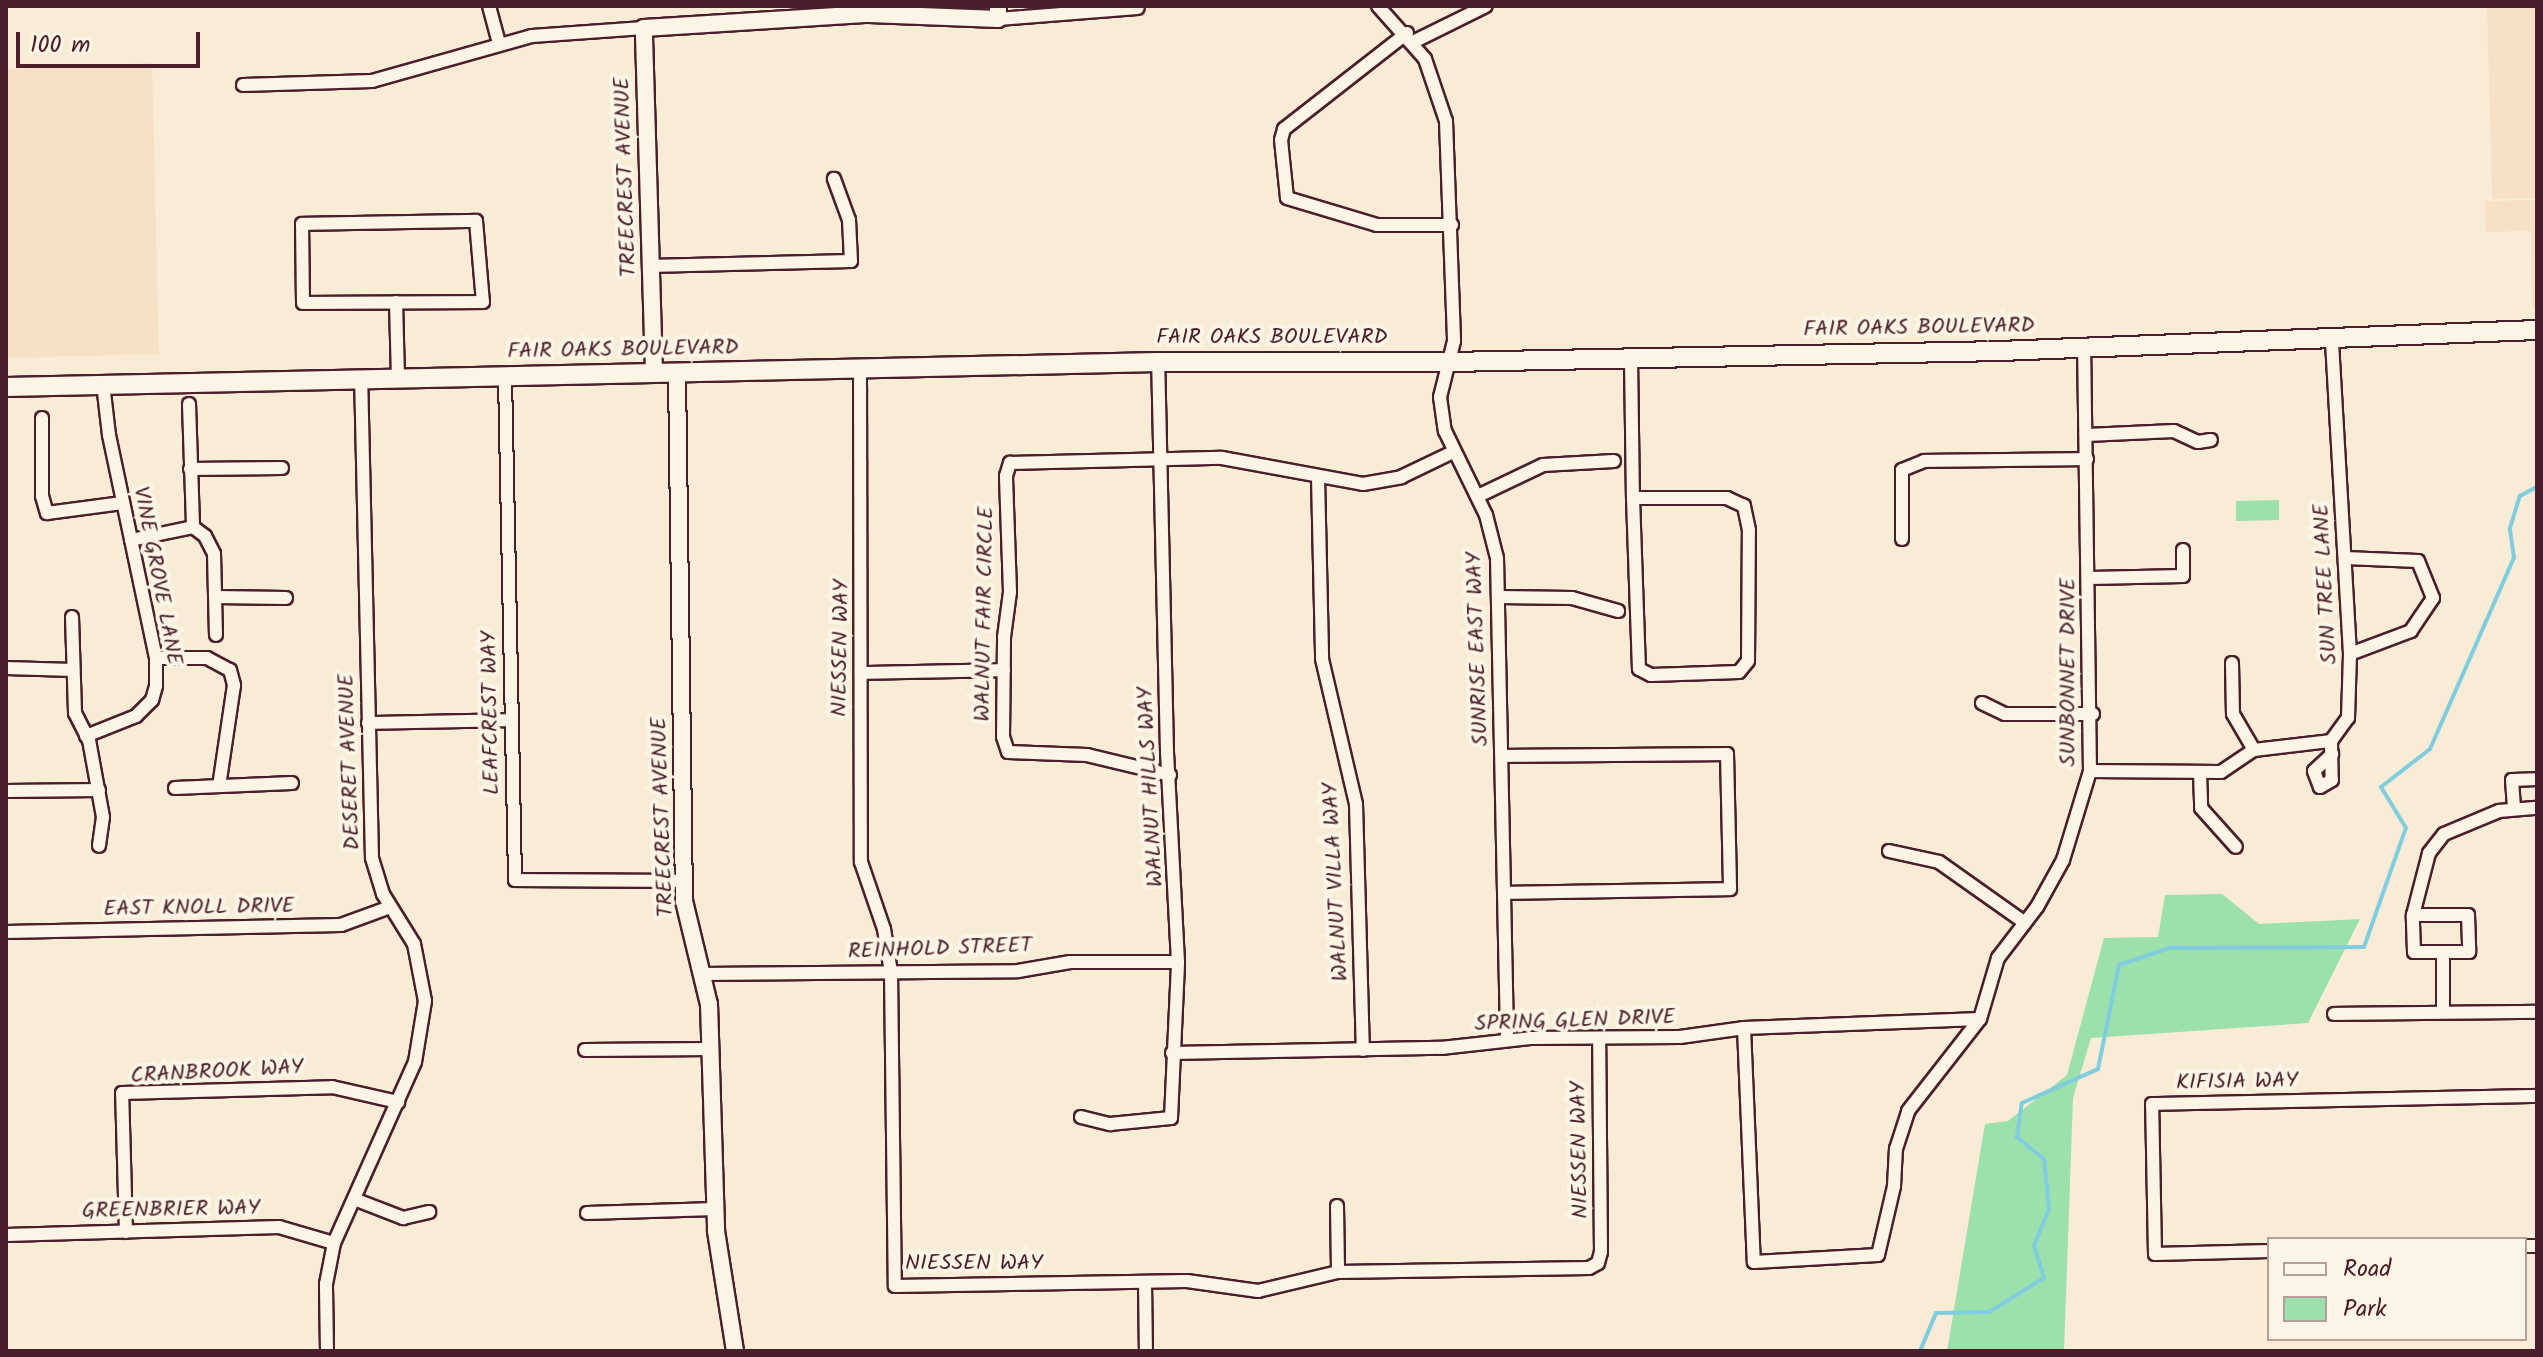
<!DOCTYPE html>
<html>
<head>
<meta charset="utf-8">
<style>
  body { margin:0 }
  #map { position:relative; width:2543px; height:1357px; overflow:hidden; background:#f9ecd7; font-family:Kalam,sans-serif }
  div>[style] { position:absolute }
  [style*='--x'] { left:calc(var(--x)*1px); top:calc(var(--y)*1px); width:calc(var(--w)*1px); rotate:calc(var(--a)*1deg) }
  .built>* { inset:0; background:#f6e1c6 }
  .green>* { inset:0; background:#9ce0ab }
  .stream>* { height:4px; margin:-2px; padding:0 2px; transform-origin:2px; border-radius:2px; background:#81cde0 }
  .roads { filter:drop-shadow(2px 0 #4a1f2b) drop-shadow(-2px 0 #4a1f2b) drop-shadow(0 2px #4a1f2b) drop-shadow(0 -2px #4a1f2b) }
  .minor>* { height:12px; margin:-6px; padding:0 6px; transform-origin:6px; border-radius:6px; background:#fcf5e5 }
  .tertiary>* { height:16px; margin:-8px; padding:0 8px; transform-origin:8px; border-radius:8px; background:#fcf5e5 }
  .secondary>* { height:18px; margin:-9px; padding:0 9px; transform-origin:9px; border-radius:9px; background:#fcf5e5 }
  span { translate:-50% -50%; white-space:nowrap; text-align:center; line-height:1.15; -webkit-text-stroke:8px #fcf5e5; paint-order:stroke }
  .street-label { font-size:22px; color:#4a1f2b }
  .frame { position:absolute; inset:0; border:8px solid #4a1f2b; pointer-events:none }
  .legend { position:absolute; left:2267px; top:1237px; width:260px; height:104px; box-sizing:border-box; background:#fcf5e5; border:2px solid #b59f9b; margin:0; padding:10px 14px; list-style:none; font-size:24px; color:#4a1f2b }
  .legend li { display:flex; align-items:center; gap:16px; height:40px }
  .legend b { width:40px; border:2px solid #b59f9b }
  .scale { position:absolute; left:16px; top:32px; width:184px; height:36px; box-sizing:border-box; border:4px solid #4a1f2b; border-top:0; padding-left:10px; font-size:24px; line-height:28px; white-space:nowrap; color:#4a1f2b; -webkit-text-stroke:6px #fcf5e5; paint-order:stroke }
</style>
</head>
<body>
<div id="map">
  <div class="built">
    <i style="clip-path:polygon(2487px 6px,2537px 6px,2537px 198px,2492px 199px)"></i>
    <i style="clip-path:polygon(152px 63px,159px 354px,6px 358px,6px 69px)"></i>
    <i style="clip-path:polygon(2537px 200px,2537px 308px,2532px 308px,2531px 231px,2486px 232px,2485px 201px)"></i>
  </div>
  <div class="green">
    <i style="clip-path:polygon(2279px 500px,2279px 520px,2236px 521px,2236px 501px)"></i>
    <i style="clip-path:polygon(2222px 894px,2259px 924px,2360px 919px,2308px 1023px,2091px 1038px,2073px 1098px,2064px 1351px,1947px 1351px,1985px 1124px,2008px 1121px,2067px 1075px,2104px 938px,2158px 937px,2165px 895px)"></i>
  </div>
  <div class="stream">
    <i style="--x:1920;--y:1351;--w:41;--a:-67.2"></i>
    <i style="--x:1936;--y:1313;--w:53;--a:-1.1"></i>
    <i style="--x:1989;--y:1312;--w:65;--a:-31.7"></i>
    <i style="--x:2044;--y:1278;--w:34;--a:-107"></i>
    <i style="--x:2034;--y:1246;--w:40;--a:-68"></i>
    <i style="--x:2049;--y:1209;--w:50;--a:-95.7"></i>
    <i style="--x:2044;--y:1159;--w:35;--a:-141"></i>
    <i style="--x:2017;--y:1137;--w:34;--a:-82"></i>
    <i style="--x:2022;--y:1103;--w:83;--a:-24.1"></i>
    <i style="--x:2098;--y:1069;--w:106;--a:-78.6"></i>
    <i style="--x:2119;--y:965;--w:54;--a:-18.4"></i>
    <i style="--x:2170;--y:948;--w:194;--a:-0.3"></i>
    <i style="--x:2364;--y:947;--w:126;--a:-70.6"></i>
    <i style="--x:2406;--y:828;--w:48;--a:-121.4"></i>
    <i style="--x:2381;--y:787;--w:62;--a:-37.8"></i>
    <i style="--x:2430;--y:749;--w:209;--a:-66.3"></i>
    <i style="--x:2514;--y:558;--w:30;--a:-98"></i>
    <i style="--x:2510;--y:528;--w:34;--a:-73"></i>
    <i style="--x:2520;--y:496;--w:19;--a:-28"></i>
  </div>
  <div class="roads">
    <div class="minor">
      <i style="--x:489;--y:6;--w:39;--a:75"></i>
      <i style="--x:1378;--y:6;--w:71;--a:48.4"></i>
      <i style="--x:1425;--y:59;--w:65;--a:71.3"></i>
      <i style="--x:1446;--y:121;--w:220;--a:87.9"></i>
      <i style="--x:1454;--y:341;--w:58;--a:104"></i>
      <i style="--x:1440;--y:397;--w:34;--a:82"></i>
      <i style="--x:1445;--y:431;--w:93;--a:64"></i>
      <i style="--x:1486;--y:515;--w:44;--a:75.7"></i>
      <i style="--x:1497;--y:558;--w:481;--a:88.8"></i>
      <i style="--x:998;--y:19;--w:140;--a:-4.5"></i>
      <i style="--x:1407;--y:33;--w:156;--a:142"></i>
      <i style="--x:1284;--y:129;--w:11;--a:105"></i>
      <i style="--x:1281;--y:140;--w:58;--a:84.1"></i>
      <i style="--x:1287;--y:198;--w:94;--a:16.7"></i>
      <i style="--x:1377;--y:225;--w:75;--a:0"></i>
      <i style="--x:1413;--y:42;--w:81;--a:-26.3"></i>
      <i style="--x:243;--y:85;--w:129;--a:-1.8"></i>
      <i style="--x:372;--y:81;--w:166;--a:-15.7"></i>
      <i style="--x:532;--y:36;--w:112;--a:-4.1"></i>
      <i style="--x:476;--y:221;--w:81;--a:85.1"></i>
      <i style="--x:483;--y:302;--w:180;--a:179.7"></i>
      <i style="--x:303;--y:303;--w:79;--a:-90.7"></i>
      <i style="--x:302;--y:224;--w:174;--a:-1"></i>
      <i style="--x:649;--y:266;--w:202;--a:-1.4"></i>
      <i style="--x:851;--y:261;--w:41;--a:-92.8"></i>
      <i style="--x:849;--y:220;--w:44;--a:-110.1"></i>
      <i style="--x:396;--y:302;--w:77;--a:88.5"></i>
      <i style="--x:1631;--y:358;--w:140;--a:89.2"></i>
      <i style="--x:1633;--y:498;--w:171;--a:88"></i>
      <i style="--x:1639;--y:669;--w:13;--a:27"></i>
      <i style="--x:1651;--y:675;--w:88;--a:-2"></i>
      <i style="--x:1739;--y:672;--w:14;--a:-51"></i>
      <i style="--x:1748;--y:661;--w:131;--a:-89.6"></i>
      <i style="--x:1749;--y:530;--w:25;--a:-102"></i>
      <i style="--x:1744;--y:506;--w:19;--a:-155"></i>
      <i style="--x:1727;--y:498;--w:94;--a:180"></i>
      <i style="--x:860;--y:368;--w:494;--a:89.9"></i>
      <i style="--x:861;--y:862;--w:71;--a:71.1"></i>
      <i style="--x:884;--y:929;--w:44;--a:80.8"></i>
      <i style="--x:891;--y:972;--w:314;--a:89.3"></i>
      <i style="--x:895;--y:1286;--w:292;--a:-1"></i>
      <i style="--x:1187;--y:1281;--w:72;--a:8"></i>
      <i style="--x:1258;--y:1291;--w:82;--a:-13.4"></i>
      <i style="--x:1338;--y:1272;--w:251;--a:-0.9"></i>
      <i style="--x:1589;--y:1268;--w:10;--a:-29"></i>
      <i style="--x:1598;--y:1263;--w:11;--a:-75"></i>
      <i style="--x:1601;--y:1252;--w:214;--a:-90.5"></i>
      <i style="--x:505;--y:376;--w:504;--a:88.86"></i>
      <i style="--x:515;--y:880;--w:168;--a:0.3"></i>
      <i style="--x:189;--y:404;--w:123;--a:88.1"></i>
      <i style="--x:42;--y:418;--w:78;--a:90"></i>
      <i style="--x:42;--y:496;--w:18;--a:74"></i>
      <i style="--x:47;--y:513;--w:76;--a:-7.6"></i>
      <i style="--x:2087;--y:435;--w:87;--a:-2.6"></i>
      <i style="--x:2174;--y:431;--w:26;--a:25"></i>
      <i style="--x:2198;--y:442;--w:13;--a:-9"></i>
      <i style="--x:190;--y:469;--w:92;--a:-0.6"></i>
      <i style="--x:1318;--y:477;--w:182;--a:88.7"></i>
      <i style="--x:1322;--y:659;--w:149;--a:76.8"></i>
      <i style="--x:1356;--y:804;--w:246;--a:88.4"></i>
      <i style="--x:1478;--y:496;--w:72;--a:-25.5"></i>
      <i style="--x:1543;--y:465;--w:71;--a:-3.2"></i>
      <i style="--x:1902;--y:539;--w:69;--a:-90"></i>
      <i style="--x:1902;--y:470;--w:24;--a:-22"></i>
      <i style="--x:1924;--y:461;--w:163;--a:-0.7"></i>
      <i style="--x:131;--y:540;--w:63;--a:-11.8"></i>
      <i style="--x:193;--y:527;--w:15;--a:37"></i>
      <i style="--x:205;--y:536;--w:20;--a:63"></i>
      <i style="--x:214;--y:554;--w:81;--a:88.6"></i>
      <i style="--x:2345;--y:558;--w:73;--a:2.4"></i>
      <i style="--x:2418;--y:561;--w:40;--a:68"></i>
      <i style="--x:2433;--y:598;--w:40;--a:124"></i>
      <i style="--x:2411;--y:631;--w:65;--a:159.3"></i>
      <i style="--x:2090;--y:578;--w:93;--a:-1.2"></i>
      <i style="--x:2183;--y:576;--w:26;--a:-90"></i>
      <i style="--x:215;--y:597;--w:71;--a:0.8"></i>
      <i style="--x:1499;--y:597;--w:73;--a:0.8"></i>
      <i style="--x:1572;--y:598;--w:48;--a:15.8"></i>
      <i style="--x:72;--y:617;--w:96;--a:88.2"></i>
      <i style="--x:75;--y:713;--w:30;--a:63"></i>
      <i style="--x:89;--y:740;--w:78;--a:79.7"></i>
      <i style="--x:103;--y:817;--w:29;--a:98"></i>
      <i style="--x:156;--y:658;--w:51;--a:0"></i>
      <i style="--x:207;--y:658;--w:26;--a:28"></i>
      <i style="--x:230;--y:670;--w:16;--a:75"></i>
      <i style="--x:234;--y:685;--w:102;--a:98.4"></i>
      <i style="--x:2232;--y:663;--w:51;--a:88.9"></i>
      <i style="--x:2233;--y:714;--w:42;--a:59.7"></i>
      <i style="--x:6;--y:668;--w:67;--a:1.7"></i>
      <i style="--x:861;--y:673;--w:143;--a:-1.2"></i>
      <i style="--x:1982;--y:703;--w:25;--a:26"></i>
      <i style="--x:2005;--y:714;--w:88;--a:0"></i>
      <i style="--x:368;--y:723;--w:142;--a:-1.2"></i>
      <i style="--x:86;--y:736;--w:54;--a:-21.8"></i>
      <i style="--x:136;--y:716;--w:23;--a:-45"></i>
      <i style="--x:152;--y:700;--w:15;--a:-74"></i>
      <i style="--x:156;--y:686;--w:28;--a:-90"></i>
      <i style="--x:156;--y:658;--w:228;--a:-101.9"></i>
      <i style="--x:109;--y:435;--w:51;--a:-96.7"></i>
      <i style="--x:2331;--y:741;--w:39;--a:89"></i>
      <i style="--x:2332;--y:780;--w:14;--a:150"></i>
      <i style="--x:2320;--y:787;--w:17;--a:-111"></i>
      <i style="--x:2314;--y:771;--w:25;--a:-43"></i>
      <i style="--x:1502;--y:756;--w:225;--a:-0.5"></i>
      <i style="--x:1727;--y:754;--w:135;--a:88.7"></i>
      <i style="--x:1730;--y:889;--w:224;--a:179"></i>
      <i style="--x:2090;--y:771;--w:131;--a:0.4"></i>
      <i style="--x:2221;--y:772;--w:40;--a:-34"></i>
      <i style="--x:2254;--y:750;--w:78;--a:-6.7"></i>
      <i style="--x:2331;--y:741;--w:29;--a:-54"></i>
      <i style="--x:2348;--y:718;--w:64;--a:-88.2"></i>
      <i style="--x:2350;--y:654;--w:315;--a:-93.3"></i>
      <i style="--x:2200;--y:773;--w:35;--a:88"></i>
      <i style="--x:2201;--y:808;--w:52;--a:48.1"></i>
      <i style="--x:1170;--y:775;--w:85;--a:-166.5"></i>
      <i style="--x:1087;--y:755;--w:79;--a:-177.8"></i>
      <i style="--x:1008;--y:752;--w:16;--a:-108"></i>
      <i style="--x:1003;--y:737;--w:100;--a:-89.4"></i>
      <i style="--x:1004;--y:637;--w:45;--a:-82.4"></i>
      <i style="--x:1010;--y:592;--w:116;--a:-92"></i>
      <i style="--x:1006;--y:476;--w:14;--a:-73"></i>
      <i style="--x:1010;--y:463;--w:212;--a:-1.4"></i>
      <i style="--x:1222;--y:458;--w:143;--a:10.4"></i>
      <i style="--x:1363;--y:484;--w:39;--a:-10"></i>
      <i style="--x:1401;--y:477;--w:58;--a:-25.7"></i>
      <i style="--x:175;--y:788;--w:117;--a:-2.4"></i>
      <i style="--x:6;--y:791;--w:93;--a:-0.6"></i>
      <i style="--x:2514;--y:808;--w:28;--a:-94"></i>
      <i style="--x:2512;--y:780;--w:25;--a:-2"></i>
      <i style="--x:1889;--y:851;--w:51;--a:12.4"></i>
      <i style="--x:1939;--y:862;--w:105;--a:35.3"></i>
      <i style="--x:2413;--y:915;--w:55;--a:0"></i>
      <i style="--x:2468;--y:915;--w:37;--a:88"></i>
      <i style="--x:2469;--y:952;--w:55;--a:180"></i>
      <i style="--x:2414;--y:952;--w:37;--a:-92"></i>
      <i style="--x:2413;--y:915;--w:64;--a:-75.5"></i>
      <i style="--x:2429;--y:853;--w:24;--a:-52"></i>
      <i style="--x:2444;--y:834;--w:60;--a:-22.7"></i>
      <i style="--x:2499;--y:811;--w:38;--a:-5"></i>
      <i style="--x:6;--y:932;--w:335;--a:-1.2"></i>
      <i style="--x:341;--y:925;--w:52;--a:-20.2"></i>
      <i style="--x:702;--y:974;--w:316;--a:-0.5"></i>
      <i style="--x:1018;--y:971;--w:53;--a:-9.8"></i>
      <i style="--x:1070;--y:962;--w:108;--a:0"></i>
      <i style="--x:2443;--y:1012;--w:59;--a:-90"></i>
      <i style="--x:2334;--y:1014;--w:203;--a:-0.6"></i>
      <i style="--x:1744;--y:1028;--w:234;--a:87.6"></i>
      <i style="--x:1754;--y:1262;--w:124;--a:-3.2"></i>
      <i style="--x:1878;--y:1255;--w:71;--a:-76.9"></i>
      <i style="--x:1894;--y:1186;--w:37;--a:-87"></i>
      <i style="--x:1896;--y:1149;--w:40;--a:-72"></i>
      <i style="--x:1908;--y:1111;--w:117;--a:-52"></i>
      <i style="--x:1980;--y:1019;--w:64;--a:-73.6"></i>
      <i style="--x:1998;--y:958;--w:64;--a:-52.6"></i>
      <i style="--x:2037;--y:907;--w:54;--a:-61"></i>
      <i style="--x:2063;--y:860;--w:93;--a:-73.1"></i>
      <i style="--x:2090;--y:771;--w:424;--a:-90.8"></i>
      <i style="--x:585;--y:1050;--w:127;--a:-0.5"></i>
      <i style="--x:1172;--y:1053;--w:269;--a:-1.1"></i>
      <i style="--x:1441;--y:1048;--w:92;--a:-6.3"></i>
      <i style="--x:1532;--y:1038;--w:148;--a:-0.4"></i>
      <i style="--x:1680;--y:1037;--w:65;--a:-8"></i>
      <i style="--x:1744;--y:1028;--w:236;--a:-2.2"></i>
      <i style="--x:1081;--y:1117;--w:30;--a:14"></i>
      <i style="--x:1110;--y:1124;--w:61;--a:-5.6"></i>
      <i style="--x:1171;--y:1118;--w:156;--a:-87.4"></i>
      <i style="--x:1178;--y:962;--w:210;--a:-93"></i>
      <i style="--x:1167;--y:752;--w:390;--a:-91.3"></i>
      <i style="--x:354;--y:1199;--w:53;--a:21.2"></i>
      <i style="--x:403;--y:1218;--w:27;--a:-13"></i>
      <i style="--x:1337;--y:1206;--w:66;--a:89.1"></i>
      <i style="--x:587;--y:1213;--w:128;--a:-1.8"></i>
      <i style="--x:126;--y:1232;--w:139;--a:-91.6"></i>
      <i style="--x:122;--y:1093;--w:210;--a:-1.6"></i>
      <i style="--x:332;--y:1087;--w:68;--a:12.8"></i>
      <i style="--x:6;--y:1235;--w:273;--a:-1.7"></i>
      <i style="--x:279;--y:1227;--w:57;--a:16.2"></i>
      <i style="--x:2525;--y:1246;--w:12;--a:0"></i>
      <i style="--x:2269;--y:1251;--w:114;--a:178.5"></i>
      <i style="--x:2155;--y:1254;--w:150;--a:-91.1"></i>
      <i style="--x:2152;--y:1104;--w:385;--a:-1.2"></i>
      <i style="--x:1145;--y:1283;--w:68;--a:89.2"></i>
      <i style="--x:327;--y:1351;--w:67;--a:-90.9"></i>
      <i style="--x:326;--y:1284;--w:42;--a:-79"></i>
      <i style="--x:334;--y:1243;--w:198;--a:-65.9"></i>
      <i style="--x:415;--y:1062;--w:62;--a:-80.7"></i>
      <i style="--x:425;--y:1001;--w:58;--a:-100.9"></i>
      <i style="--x:414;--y:944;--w:59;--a:-121.8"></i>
      <i style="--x:383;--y:894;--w:38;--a:-107"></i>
      <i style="--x:372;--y:858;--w:478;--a:-91.3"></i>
    </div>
    <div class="tertiary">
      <i style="--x:654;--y:373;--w:345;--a:-91.7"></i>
      <i style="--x:644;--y:28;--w:225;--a:-3.6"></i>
      <i style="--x:869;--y:14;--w:129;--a:2.2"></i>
      <i style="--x:998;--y:19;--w:13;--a:-90"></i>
      <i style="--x:677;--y:373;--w:528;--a:89.24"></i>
      <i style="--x:684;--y:901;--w:106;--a:76.4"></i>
      <i style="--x:709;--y:1004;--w:227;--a:88.2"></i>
      <i style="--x:716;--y:1231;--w:121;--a:81"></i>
    </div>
    <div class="secondary">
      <i style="--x:6;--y:387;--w:1152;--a:-1.24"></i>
      <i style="--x:1158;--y:362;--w:291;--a:0"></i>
      <i style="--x:1449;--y:362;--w:551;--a:-1.14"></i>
      <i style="--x:2000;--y:351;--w:537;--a:-2.24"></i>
    </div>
  </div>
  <div class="street-label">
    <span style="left:626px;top:177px;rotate:-92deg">TREECREST AVENUE</span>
    <span style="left:1919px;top:328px;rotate:-1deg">FAIR OAKS BOULEVARD</span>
    <span style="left:1272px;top:338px">FAIR OAKS BOULEVARD</span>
    <span style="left:623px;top:350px;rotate:-1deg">FAIR OAKS BOULEVARD</span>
    <span style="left:157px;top:576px;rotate:79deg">VINE GROVE LANE</span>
    <span style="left:2326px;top:584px;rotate:-93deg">SUN TREE LANE</span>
    <span style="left:985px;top:614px;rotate:-89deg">WALNUT FAIR CIRCLE</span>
    <span style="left:841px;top:648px;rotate:-89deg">NIESSEN WAY</span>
    <span style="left:1478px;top:649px;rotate:-92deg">SUNRISE EAST WAY</span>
    <span style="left:2069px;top:672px;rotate:-90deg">SUNBONNET DRIVE</span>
    <span style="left:491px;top:713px;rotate:-91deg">LEAFCREST WAY</span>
    <span style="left:350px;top:762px;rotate:-92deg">DESERET AVENUE</span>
    <span style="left:1151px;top:787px;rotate:-93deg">WALNUT HILLS WAY</span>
    <span style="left:663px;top:817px;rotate:-92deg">TREECREST AVENUE</span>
    <span style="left:1336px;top:882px;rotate:-93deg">WALNUT VILLA WAY</span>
    <span style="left:199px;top:908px;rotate:-1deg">EAST KNOLL DRIVE</span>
    <span style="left:940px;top:949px;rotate:-2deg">REINHOLD STREET</span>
    <span style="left:1575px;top:1021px;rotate:-2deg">SPRING GLEN DRIVE</span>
    <span style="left:217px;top:1072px;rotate:-3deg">CRANBROOK WAY</span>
    <span style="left:2237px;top:1082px;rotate:-1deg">KIFISIA WAY</span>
    <span style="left:1580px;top:1150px;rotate:-91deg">NIESSEN WAY</span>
    <span style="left:171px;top:1210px;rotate:-1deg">GREENBRIER WAY</span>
    <span style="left:974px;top:1264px">NIESSEN WAY</span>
  </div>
  <div class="frame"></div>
  <ul class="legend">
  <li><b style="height:10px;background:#fcf5e5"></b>Road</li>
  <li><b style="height:22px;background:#9ce0ab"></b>Park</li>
  </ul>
  <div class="scale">100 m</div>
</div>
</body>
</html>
